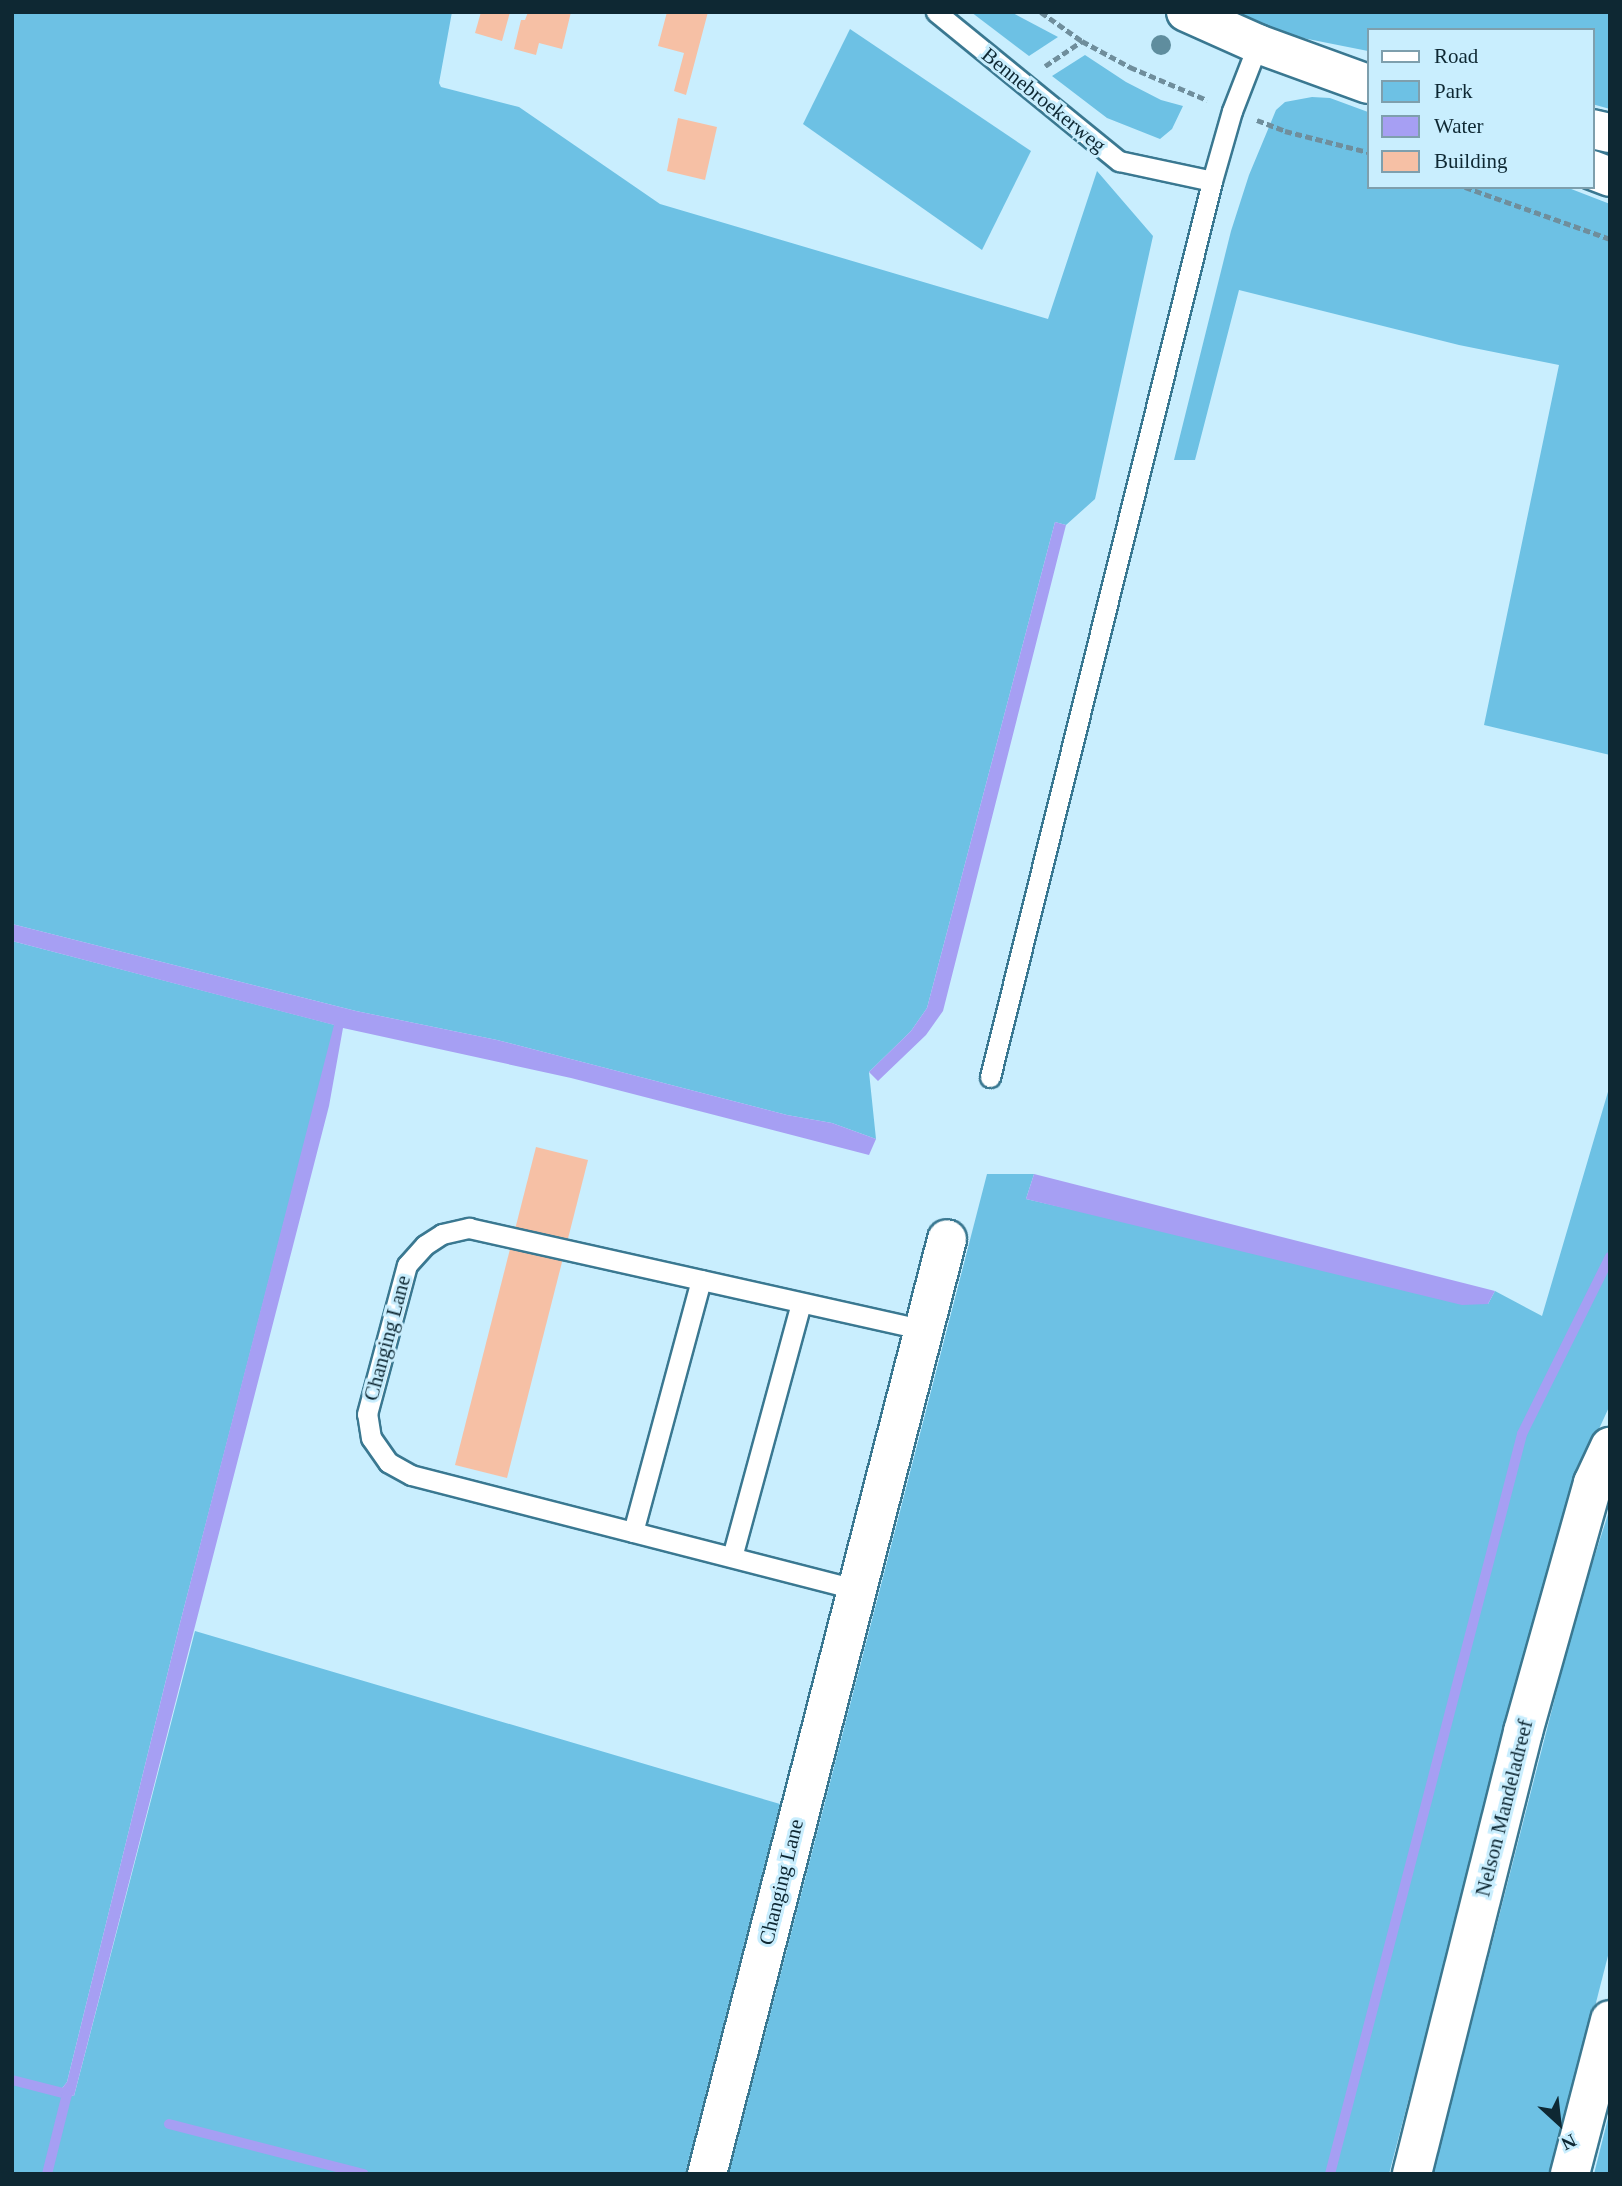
<!DOCTYPE html>
<html>
<head>
<meta charset="utf-8">
<style>
  body { margin:0 }
  #map { position:relative; width:1622px; height:2186px; overflow:hidden; background:#c9eefe; font-family:Georgia,serif }
  div>[style] { position:absolute }
  [style*='--x'] { left:calc(var(--x)*1px); top:calc(var(--y)*1px); width:calc(var(--w)*1px); rotate:calc(var(--a)*1deg) }
  .green>* { inset:0; background:#6dc1e4 }
  .water>* { inset:0; background:#a69ff3 }
  .stream>* { height:10px; margin:-5px; padding:0 5px; transform-origin:5px; border-radius:5px; background:#a69ff3 }
  .building>* { inset:0; background:#f6c0a5 }
  .path>* { height:4.5px; margin-top:-2.25px; transform-origin:0; background:repeating-linear-gradient(90deg,#6f8e9c 0 7px,transparent 0 10.5px) }
  .roads { filter:drop-shadow(2px 0 #3a7891) drop-shadow(-2px 0 #3a7891) drop-shadow(0 2px #3a7891) drop-shadow(0 -2px #3a7891) }
  .service>* { height:19px; margin:-9.5px; padding:0 9.5px; transform-origin:9.5px; border-radius:9.5px; background:#fff }
  .minor>* { height:38px; margin:-19px; padding:0 19px; transform-origin:19px; border-radius:19px; background:#fff }
  .tertiary>* { height:38px; margin:-19px; padding:0 19px; transform-origin:19px; border-radius:19px; background:#fff }
  .secondary>* { height:38px; margin:-19px; padding:0 19px; transform-origin:19px; border-radius:19px; background:#fff }
  .trees>* { width:20px; height:20px; margin:-10px; border-radius:50%; background:#5f8d9e }
  span { translate:-50% -50%; white-space:nowrap; text-align:center; line-height:1.15; -webkit-text-stroke:6px #c9eefe; paint-order:stroke }
  .street-label { font-size:21px; color:#0e2833 }
  .frame { position:absolute; inset:0; border:14px solid #0e2833; pointer-events:none }
  .legend { position:absolute; left:1367px; top:28px; width:228px; height:161px; box-sizing:border-box; background:#c9eefe; border:2px solid #7e9fad; margin:0; padding:9px 12px; list-style:none; font-size:21px; color:#0e2833 }
  .legend li { display:flex; align-items:center; gap:14px; height:35px }
  .legend b { width:35px; border:2px solid #7e9fad }
  .north { position:absolute; left:1524px; top:2088px; width:70px; height:70px; -webkit-text-stroke:5px #c9eefe; paint-order:stroke; rotate:153deg; font-size:19px; font-weight:700; line-height:28px; text-align:center; color:#0e2833 }
  .north::after { content:''; display:block; margin:auto; width:24px; height:32px; background:#0e2833; clip-path:polygon(50% 0,100% 100%,50% 72%,0 100%) }
</style>
</head>
<body>
<div id="map">
  <div class="green">
    <i style="clip-path:polygon(12px 12px,452px 12px,439px 83px,441px 87px,519px 107px,660px 204px,1048px 319px,1097px 171px,1153px 236px,1095px 499px,1066px 525px,1055px 522px,927px 1008px,911px 1031px,869px 1072px,876px 1139px,832px 1123px,787px 1115px,497px 1040px,356px 1011px,12px 924px)"></i>
    <i style="clip-path:polygon(971px 12px,1011px 12px,1058px 37px,1029px 56px)"></i>
    <i style="clip-path:polygon(1195px 12px,1610px 12px,1610px 109px,1592px 104px,1592px 30px,1368px 30px,1368px 51px,1222px 22px)"></i>
    <i style="clip-path:polygon(850px 29px,1031px 151px,982px 250px,803px 124px)"></i>
    <i style="clip-path:polygon(1085px 55px,1126px 82px,1161px 100px,1183px 106px,1172px 129px,1160px 139px,1107px 118px,1052px 76px)"></i>
    <i style="clip-path:polygon(1312px 97px,1330px 98px,1368px 112px,1368px 187px,1566px 187px,1610px 204px,1610px 755px,1484px 725px,1559px 365px,1459px 345px,1239px 290px,1195px 460px,1174px 460px,1231px 231px,1249px 175px,1276px 110px,1285px 102px)"></i>
    <i style="clip-path:polygon(12px 941px,335px 1025px,179px 1627px,67px 2082px,59px 2092px,74px 2096px,195px 1631px,780px 1804px,685px 2174px,12px 2174px)"></i>
    <i style="clip-path:polygon(1610px 1085px,1610px 1405px,1593px 1442px,1523px 1664px,1389px 2174px,729px 2174px,987px 1174px,1034px 1174px,1026px 1199px,1488px 1304px,1495px 1291px,1542px 1316px)"></i>
    <i style="clip-path:polygon(1610px 1508px,1610px 1948px,1552px 2174px,1433px 2174px,1578px 1608px)"></i>
    <i style="clip-path:polygon(1610px 2110px,1610px 2174px,1594px 2174px)"></i>
  </div>
  <div class="water">
    <i style="clip-path:polygon(1055px 522px,1066px 525px,943px 1011px,926px 1035px,878px 1081px,869px 1072px,911px 1031px,927px 1008px)"></i>
    <i style="clip-path:polygon(12px 924px,356px 1011px,497px 1040px,787px 1115px,832px 1123px,876px 1139px,869px 1155px,571px 1078px,343px 1028px,329px 1106px,74px 2096px,59px 2092px,67px 2082px,179px 1627px,334px 1025px,12px 941px)"></i>
    <i style="clip-path:polygon(1034px 1174px,1495px 1291px,1488px 1304px,1462px 1305px,1026px 1199px)"></i>
  </div>
  <div class="stream">
    <i style="--x:12;--y:2080;--w:57;--a:14.3"></i>
    <i style="--x:67;--y:2094;--w:82;--a:104"></i>
    <i style="--x:169;--y:2124;--w:201;--a:14.4"></i>
    <i style="--x:1330;--y:2174;--w:765;--a:-75.45"></i>
    <i style="--x:1522;--y:1434;--w:198;--a:-63.6"></i>
  </div>
  <div class="building">
    <i style="clip-path:polygon(481px 12px,510px 12px,502px 41px,475px 33px)"></i>
    <i style="clip-path:polygon(528px 12px,571px 12px,562px 49px,539px 43px,536px 55px,514px 49px,521px 20px,525px 20px)"></i>
    <i style="clip-path:polygon(667px 12px,708px 12px,686px 95px,674px 91px,684px 53px,658px 46px)"></i>
    <i style="clip-path:polygon(678px 118px,717px 127px,705px 180px,667px 171px)"></i>
    <i style="clip-path:polygon(536px 1147px,588px 1160px,507px 1478px,455px 1465px)"></i>
  </div>
  <div class="path">
    <i style="--x:1041;--y:12;--w:50;--a:35.3"></i>
    <i style="--x:1082;--y:41;--w:55;--a:28.4"></i>
    <i style="--x:1130;--y:67;--w:84;--a:23.2"></i>
    <i style="--x:1045;--y:66;--w:45;--a:-34"></i>
    <i style="--x:1257;--y:120;--w:30;--a:21"></i>
    <i style="--x:1285;--y:131;--w:86;--a:14.2"></i>
    <i style="--x:1465;--y:187;--w:154;--a:19.7"></i>
  </div>
  <div class="roads">
    <div class="service">
      <i style="--x:936;--y:12;--w:236;--a:39.2"></i>
      <i style="--x:1119;--y:161;--w:95;--a:12.1"></i>
      <i style="--x:1212;--y:181;--w:73;--a:-74.1"></i>
      <i style="--x:1232;--y:111;--w:72;--a:-68.8"></i>
      <i style="--x:990;--y:1077;--w:923;--a:-76.08"></i>
      <i style="--x:633;--y:1532;--w:261;--a:-74.9"></i>
      <i style="--x:732;--y:1557;--w:263;--a:-74.8"></i>
      <i style="--x:855;--y:1589;--w:458;--a:-165.6"></i>
      <i style="--x:411;--y:1475;--w:26;--a:-151"></i>
      <i style="--x:388;--y:1462;--w:29;--a:-125"></i>
      <i style="--x:371;--y:1438;--w:24;--a:-99"></i>
      <i style="--x:367;--y:1414;--w:154;--a:-75"></i>
      <i style="--x:407;--y:1265;--w:27;--a:-48"></i>
      <i style="--x:425;--y:1245;--w:20;--a:-33"></i>
      <i style="--x:442;--y:1234;--w:28;--a:-13"></i>
      <i style="--x:469;--y:1228;--w:466;--a:12.6"></i>
    </div>
    <div class="minor">
      <i style="--x:707;--y:2174;--w:965;--a:-75.6"></i>
    </div>
    <div class="tertiary">
      <i style="--x:1186;--y:12;--w:79;--a:24"></i>
      <i style="--x:1258;--y:44;--w:117;--a:20"></i>
      <i style="--x:1592;--y:129;--w:18;--a:13"></i>
      <i style="--x:1592;--y:170;--w:19;--a:21"></i>
    </div>
    <div class="secondary">
      <i style="--x:1412;--y:2174;--w:456;--a:-75.9"></i>
      <i style="--x:1523;--y:1732;--w:259;--a:-74.3"></i>
      <i style="--x:1593;--y:1483;--w:40;--a:-65"></i>
      <i style="--x:1570;--y:2174;--w:159;--a:-75.4"></i>
    </div>
  </div>
  <div class="trees">
    <i style="left:1161px;top:45px"></i>
  </div>
  <div class="street-label">
    <span style="left:1044px;top:100px;rotate:39deg">Bennebroekerweg</span>
    <span style="left:387px;top:1338px;rotate:-75deg">Changing Lane</span>
    <span style="left:1504px;top:1808px;rotate:-76deg">Nelson Mandeladreef</span>
    <span style="left:781px;top:1882px;rotate:-76deg">Changing Lane</span>
  </div>
  <div class="frame"></div>
  <ul class="legend">
  <li><b style="height:9px;background:#fff"></b>Road</li>
  <li><b style="height:19px;background:#6dc1e4"></b>Park</li>
  <li><b style="height:19px;background:#a69ff3"></b>Water</li>
  <li><b style="height:19px;background:#f6c0a5"></b>Building</li>
  </ul>
  <div class="north">N</div>
</div>
</body>
</html>
